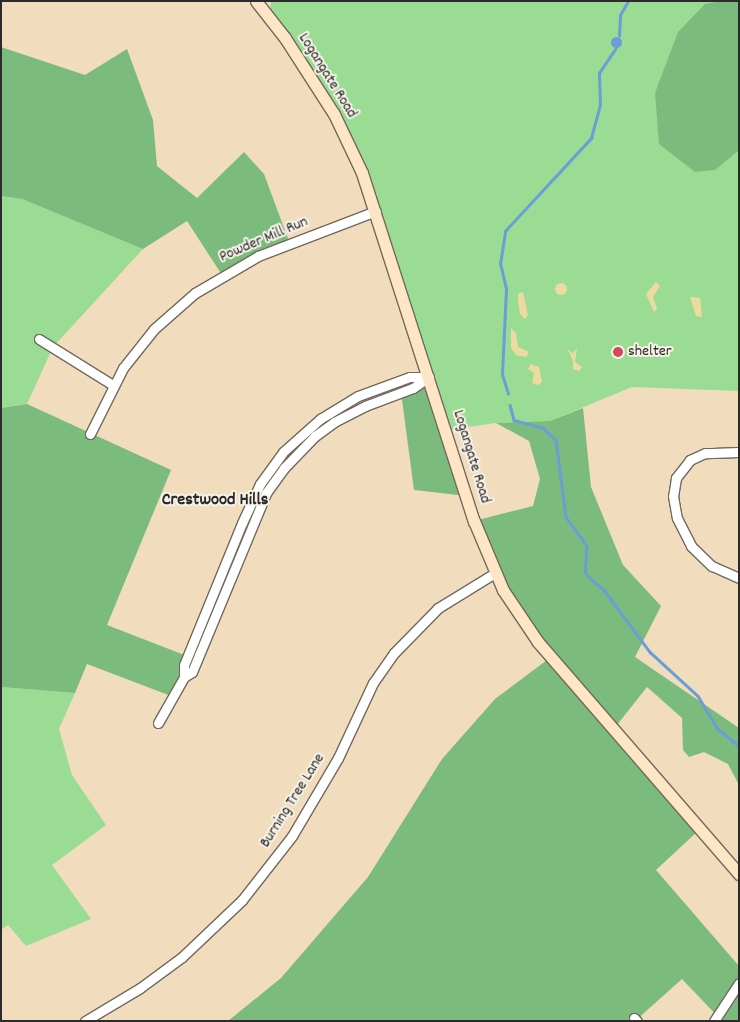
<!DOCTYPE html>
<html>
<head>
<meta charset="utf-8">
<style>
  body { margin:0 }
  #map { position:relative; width:740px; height:1022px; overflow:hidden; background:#f1dcbd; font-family:Dekko,sans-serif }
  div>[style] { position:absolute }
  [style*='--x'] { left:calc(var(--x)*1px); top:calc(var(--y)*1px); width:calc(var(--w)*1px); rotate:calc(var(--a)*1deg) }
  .green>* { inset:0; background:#9adc94 }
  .forest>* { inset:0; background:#7bbc7e }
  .sand>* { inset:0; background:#eeda9e }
  .round { border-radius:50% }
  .water>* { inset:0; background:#699ed6 }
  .stream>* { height:2.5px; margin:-1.25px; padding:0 1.25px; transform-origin:1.25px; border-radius:1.25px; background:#699ed6 }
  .roads { filter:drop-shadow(1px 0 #70695e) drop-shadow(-1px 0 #70695e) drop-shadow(0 1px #70695e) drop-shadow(0 -1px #70695e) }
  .street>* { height:9px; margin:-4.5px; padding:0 4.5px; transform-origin:4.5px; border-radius:4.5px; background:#fff }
  .secondary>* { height:11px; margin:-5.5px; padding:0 5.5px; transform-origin:5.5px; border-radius:5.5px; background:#fde5c5 }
  .dots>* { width:14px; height:14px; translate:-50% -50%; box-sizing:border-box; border:2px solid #f7f3e8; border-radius:50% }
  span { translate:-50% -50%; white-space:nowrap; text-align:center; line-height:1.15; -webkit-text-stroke:4px #f7f3e8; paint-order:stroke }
  .street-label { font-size:16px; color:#2b2b2b }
  .poi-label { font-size:16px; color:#2b2b2b }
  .left { translate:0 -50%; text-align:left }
  .neighbourhood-label { font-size:18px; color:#2b2b2b; font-weight:700 }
  .frame { position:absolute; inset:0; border:2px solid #2b2b2b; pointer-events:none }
</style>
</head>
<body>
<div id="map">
  <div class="green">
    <i style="clip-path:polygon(271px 1px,739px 1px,739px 391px,632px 387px,550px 421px,496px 423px,446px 430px,362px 173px,270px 16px)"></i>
    <i style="clip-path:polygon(1px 196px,22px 199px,143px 249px,53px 347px,27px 404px,1px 408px)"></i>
    <i style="clip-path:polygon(1px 687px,75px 693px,59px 729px,72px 775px,106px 825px,52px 865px,91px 919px,26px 946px,8px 925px,1px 930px)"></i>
  </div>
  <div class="forest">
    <i style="clip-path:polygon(722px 1px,739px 1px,739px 150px,715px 170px,695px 172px,659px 144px,655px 93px,678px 32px,705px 4px)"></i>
    <i style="clip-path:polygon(1px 47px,85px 75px,127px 49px,153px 120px,157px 166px,197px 198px,244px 152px,264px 174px,290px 244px,222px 275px,187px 221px,143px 249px,22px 199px,1px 196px)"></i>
    <i style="clip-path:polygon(429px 377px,467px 496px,414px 490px,401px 392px)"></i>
    <i style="clip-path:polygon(27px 404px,171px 470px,107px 625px,187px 656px,184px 677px,171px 696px,87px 664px,75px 693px,1px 687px,1px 408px)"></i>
    <i style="clip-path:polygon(583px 408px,591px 487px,623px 565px,661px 606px,635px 657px,739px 728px,739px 785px,728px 764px,704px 752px,689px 757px,683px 750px,682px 718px,647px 687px,613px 730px,700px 829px,656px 870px,739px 966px,739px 1021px,722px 1021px,682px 979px,635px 1021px,228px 1021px,281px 978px,368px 877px,442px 759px,495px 699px,551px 657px,528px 629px,474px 521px,533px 506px,540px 479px,529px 441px,496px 423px,550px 421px)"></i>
  </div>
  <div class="sand">
    <i style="clip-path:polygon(656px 282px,660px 286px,653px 297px,657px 309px,654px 312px,646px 294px)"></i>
    <i class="round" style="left:555px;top:283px;width:12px;height:12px"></i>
    <i style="clip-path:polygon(523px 292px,528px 315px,525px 319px,520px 314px,518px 300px,518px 294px)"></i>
    <i style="clip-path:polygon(690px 297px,700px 298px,702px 317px,696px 316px)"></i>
    <i style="clip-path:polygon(511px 328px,516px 333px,518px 347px,529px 352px,526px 357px,516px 355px,511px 348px)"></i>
    <i style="clip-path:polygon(567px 348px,572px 353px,577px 349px,575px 362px,582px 367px,579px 371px,573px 369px,573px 361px)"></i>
    <i style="clip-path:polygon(531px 364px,539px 367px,542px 382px,538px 385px,532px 383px,534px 373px,528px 369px)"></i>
  </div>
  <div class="water">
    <i class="round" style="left:610.5px;top:36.5px;width:11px;height:11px"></i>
  </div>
  <div class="stream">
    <i style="--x:619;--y:36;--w:21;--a:-87"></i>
    <i style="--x:620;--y:15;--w:16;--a:-60"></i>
    <i style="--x:508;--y:394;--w:21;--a:-107"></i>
    <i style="--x:502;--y:374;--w:85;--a:-87.3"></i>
    <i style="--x:506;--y:289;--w:26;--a:-103"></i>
    <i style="--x:500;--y:264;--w:33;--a:-81"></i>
    <i style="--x:505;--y:231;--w:127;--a:-47.2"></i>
    <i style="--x:591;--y:138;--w:35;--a:-75"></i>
    <i style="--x:600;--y:104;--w:31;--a:-92"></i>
    <i style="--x:599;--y:73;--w:29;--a:-56"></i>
    <i style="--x:510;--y:405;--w:16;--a:75"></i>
    <i style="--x:514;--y:420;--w:30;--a:15"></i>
    <i style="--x:543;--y:428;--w:18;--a:43"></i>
    <i style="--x:556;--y:440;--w:78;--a:82.6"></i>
    <i style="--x:566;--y:517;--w:36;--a:54"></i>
    <i style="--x:587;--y:546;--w:26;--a:94"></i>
    <i style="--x:585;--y:572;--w:6;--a:51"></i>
    <i style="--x:589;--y:577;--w:21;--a:41"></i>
    <i style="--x:605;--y:591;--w:76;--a:53.6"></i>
    <i style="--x:650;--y:652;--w:65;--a:42.5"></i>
    <i style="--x:698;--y:696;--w:39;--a:59"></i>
    <i style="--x:718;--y:729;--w:27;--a:39"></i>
  </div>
  <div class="roads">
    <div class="street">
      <i style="--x:39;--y:339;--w:87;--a:31.9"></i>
      <i style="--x:90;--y:434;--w:74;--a:-63.4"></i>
      <i style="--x:123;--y:368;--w:50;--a:-51.5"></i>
      <i style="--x:154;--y:329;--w:55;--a:-41.3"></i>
      <i style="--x:195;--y:293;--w:73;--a:-30.4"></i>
      <i style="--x:258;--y:256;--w:126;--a:-20.9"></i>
      <i style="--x:739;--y:452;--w:34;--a:178"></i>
      <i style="--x:705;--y:453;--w:17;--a:155"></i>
      <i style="--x:690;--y:460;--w:23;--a:128"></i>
      <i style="--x:676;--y:478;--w:18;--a:99"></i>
      <i style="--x:673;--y:496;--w:22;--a:80"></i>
      <i style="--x:677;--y:518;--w:31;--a:63"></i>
      <i style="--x:691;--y:546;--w:29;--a:44"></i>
      <i style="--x:712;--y:566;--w:30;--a:24"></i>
      <i style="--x:184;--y:677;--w:12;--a:-90"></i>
      <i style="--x:184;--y:665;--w:153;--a:-67.8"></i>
      <i style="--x:242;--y:523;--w:43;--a:-65.2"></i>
      <i style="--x:260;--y:484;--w:39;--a:-54"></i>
      <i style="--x:283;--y:452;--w:50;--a:-41.7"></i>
      <i style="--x:320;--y:419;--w:44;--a:-31.2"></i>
      <i style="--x:358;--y:396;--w:55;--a:-20.1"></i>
      <i style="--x:410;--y:377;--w:19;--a:0"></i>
      <i style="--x:158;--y:723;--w:53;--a:-60.5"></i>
      <i style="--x:184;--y:677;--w:9;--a:-32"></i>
      <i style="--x:192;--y:672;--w:194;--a:-67.5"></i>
      <i style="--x:266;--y:493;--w:31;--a:-54"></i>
      <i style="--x:284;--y:468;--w:45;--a:-45.9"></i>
      <i style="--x:315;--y:436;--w:24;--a:-36"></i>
      <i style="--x:334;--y:422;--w:35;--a:-27"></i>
      <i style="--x:365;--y:406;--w:51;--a:-20.6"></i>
      <i style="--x:413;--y:388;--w:19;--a:-35"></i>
      <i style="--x:634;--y:1018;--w:4;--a:45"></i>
      <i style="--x:85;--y:1021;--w:64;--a:-31"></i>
      <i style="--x:140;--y:988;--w:52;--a:-36.4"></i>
      <i style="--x:182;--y:957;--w:83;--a:-43.5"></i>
      <i style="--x:242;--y:900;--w:81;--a:-52"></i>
      <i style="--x:292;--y:836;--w:91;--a:-59.5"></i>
      <i style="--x:338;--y:758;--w:83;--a:-65"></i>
      <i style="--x:373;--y:683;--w:37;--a:-55"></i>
      <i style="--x:394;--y:653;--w:63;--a:-45.6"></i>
      <i style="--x:438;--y:608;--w:67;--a:-31.6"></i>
      <i style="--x:714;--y:1021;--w:45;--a:-56.7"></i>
    </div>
    <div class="secondary">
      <i style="--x:256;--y:1;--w:47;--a:51.9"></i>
      <i style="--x:285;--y:38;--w:90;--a:57.2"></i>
      <i style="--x:334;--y:114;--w:65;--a:64.6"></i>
      <i style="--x:362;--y:173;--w:366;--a:72.2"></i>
      <i style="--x:474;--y:521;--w:75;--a:67.2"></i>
      <i style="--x:503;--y:590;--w:63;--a:56.1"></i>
      <i style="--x:538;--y:642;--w:307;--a:49.1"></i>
    </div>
  </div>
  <div class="dots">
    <i style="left:618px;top:352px;background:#d1495b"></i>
  </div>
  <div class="street-label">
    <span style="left:327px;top:76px;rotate:58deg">Logangate Road</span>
    <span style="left:264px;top:240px;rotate:-23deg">Powder Mill Run</span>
    <span style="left:471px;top:457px;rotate:73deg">Logangate Road</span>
    <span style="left:293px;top:801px;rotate:-58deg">Burning Tree Lane</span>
  </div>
  <div class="poi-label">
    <span class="left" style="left:628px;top:352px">shelter</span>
  </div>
  <div class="neighbourhood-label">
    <span style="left:215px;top:501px">Crestwood Hills</span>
  </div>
  <div class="frame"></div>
</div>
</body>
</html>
